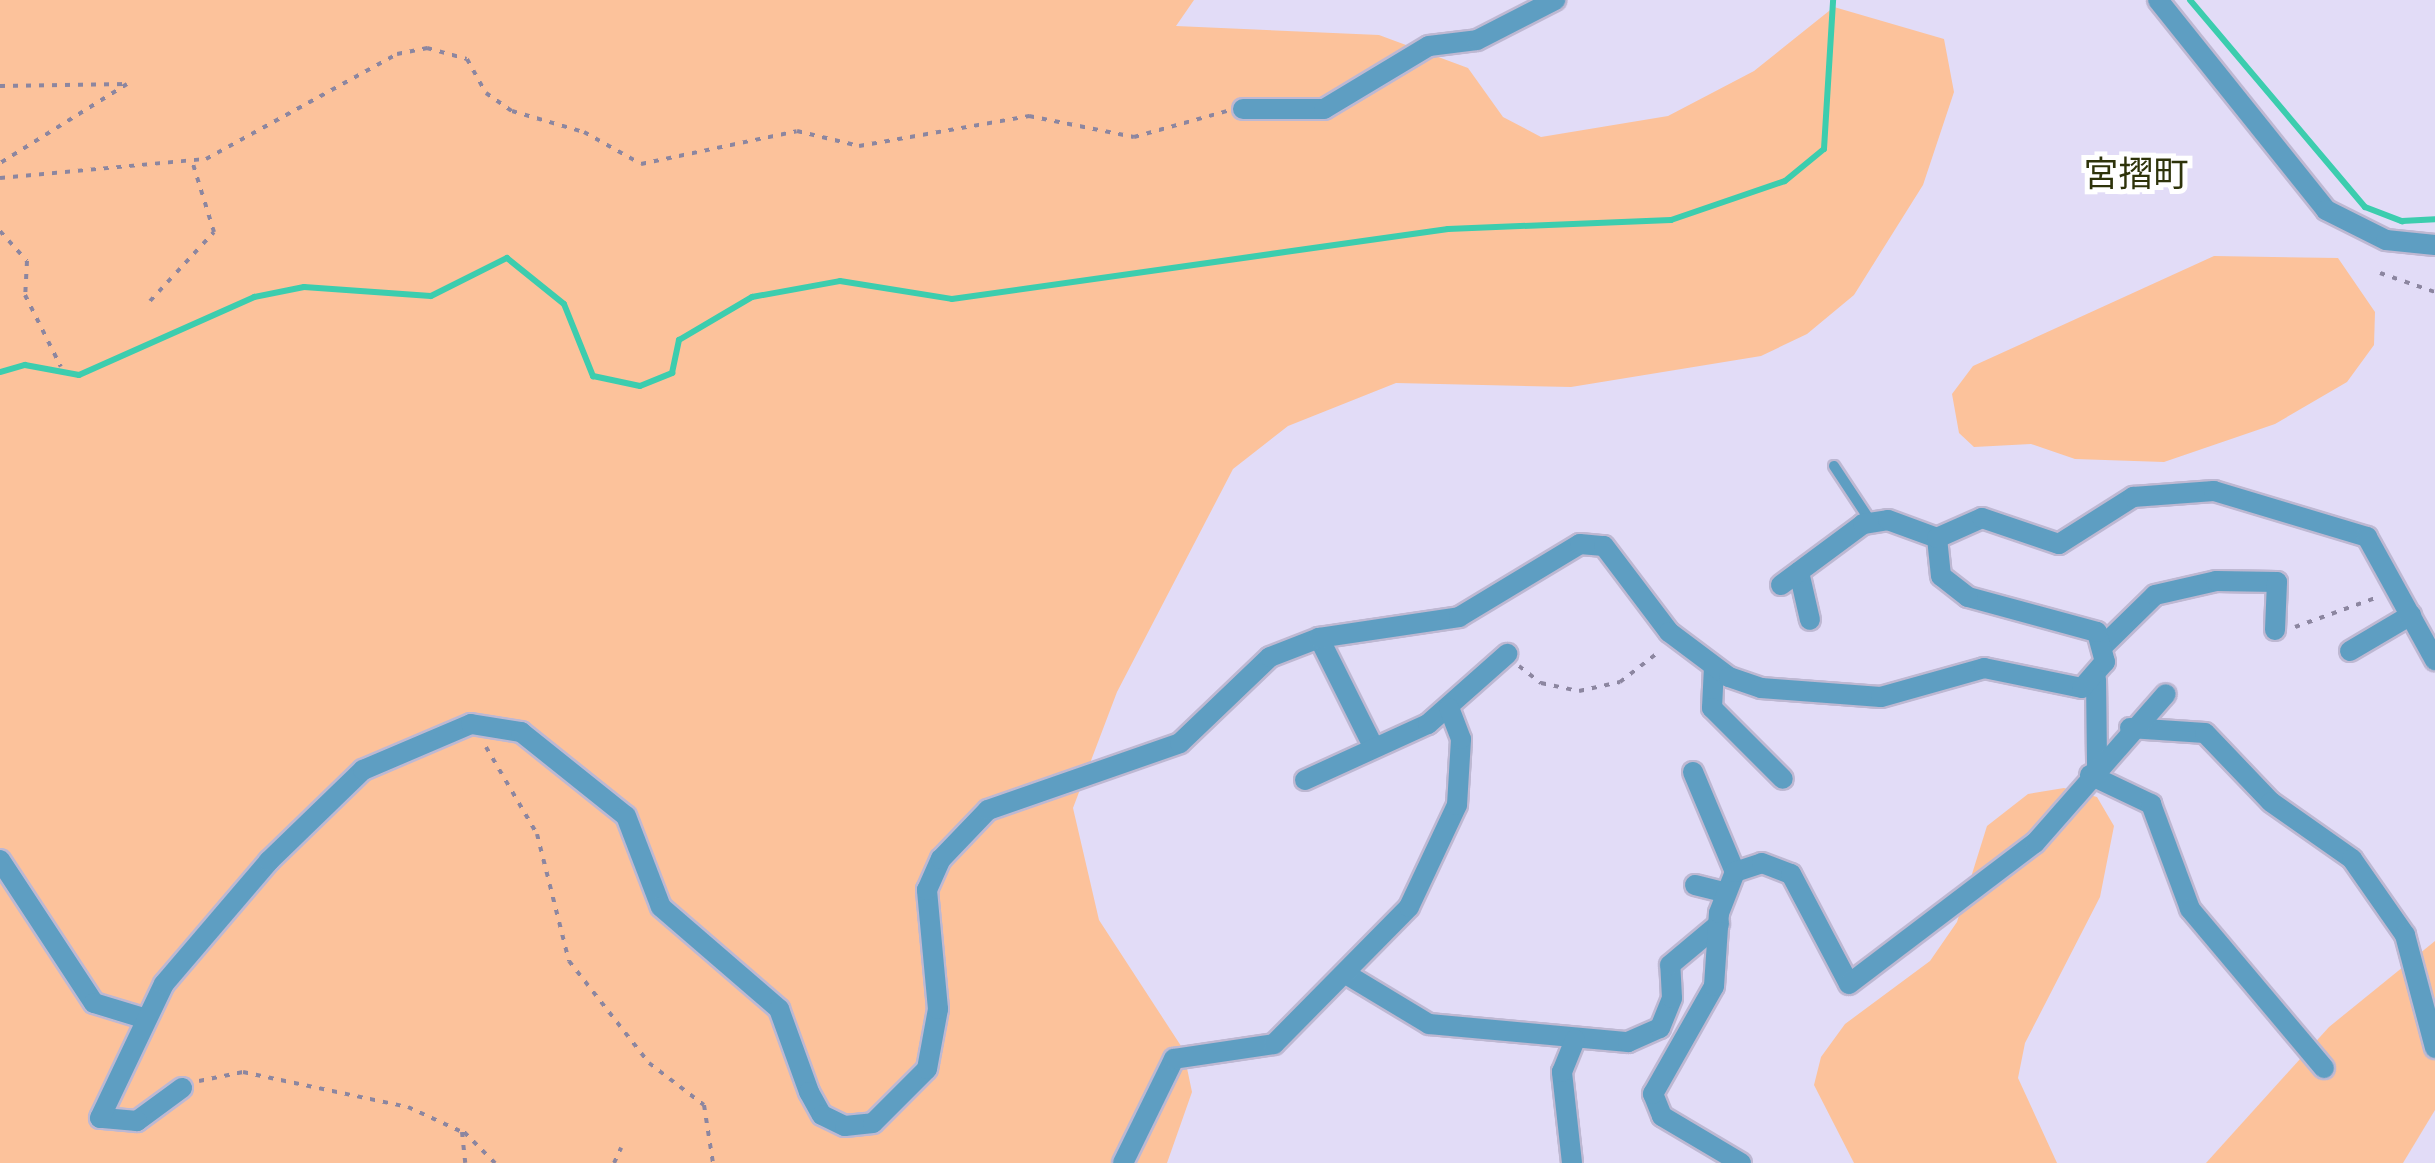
<!DOCTYPE html>
<html>
<head>
<meta charset="utf-8">
<style>
  body { margin:0 }
  #map { position:relative; width:2435px; height:1163px; overflow:hidden; background:#e2dcf7; font-family:Lora,"Noto Sans JP",serif }
  div>[style] { position:absolute }
  [style*='--x'] { left:calc(var(--x)*1px); top:calc(var(--y)*1px); width:calc(var(--w)*1px); rotate:calc(var(--a)*1deg) }
  .green>* { inset:0; background:#fcc29b }
  .stream>* { height:6px; margin:-3px; padding:0 3px; transform-origin:3px; border-radius:3px; background:#3ccdae }
  .path>* { height:4px; margin-top:-2px; transform-origin:0; background:repeating-linear-gradient(90deg,#8c86a0 0 5px,transparent 0 13px) }
  .roads { filter:drop-shadow(2px 0 #beb8d2) drop-shadow(-2px 0 #beb8d2) drop-shadow(0 2px #beb8d2) drop-shadow(0 -2px #beb8d2) }
  .lane>* { height:10px; margin:-5px; padding:0 5px; transform-origin:5px; border-radius:5px; background:#5e9ec2 }
  .street>* { height:20px; margin:-10px; padding:0 10px; transform-origin:10px; border-radius:10px; background:#5e9ec2 }
  span { translate:-50% -50%; white-space:nowrap; text-align:center; line-height:1.15; -webkit-text-stroke:10px #fff; paint-order:stroke }
  .quarter-label { font-size:35px; color:#2e330a }
</style>
</head>
<body>
<div id="map">
  <div class="green">
    <i style="clip-path:polygon(0 0,1194px 0,1176px 26px,1379px 35px,1468px 68px,1503px 117px,1541px 137px,1668px 116px,1754px 71px,1834px 7px,1944px 39px,1954px 92px,1923px 185px,1854px 295px,1807px 334px,1761px 356px,1571px 387px,1396px 383px,1288px 426px,1233px 469px,1117px 692px,1073px 808px,1099px 920px,1183px 1049px,1192px 1092px,1167px 1163px,0 1163px)"></i>
    <i style="clip-path:polygon(2214px 256px,2338px 258px,2375px 312px,2374px 345px,2347px 382px,2275px 424px,2164px 462px,2075px 459px,2031px 444px,1974px 447px,1959px 433px,1952px 394px,1973px 366px)"></i>
    <i style="clip-path:polygon(2064px 788px,2097px 797px,2114px 826px,2100px 897px,2025px 1043px,2018px 1078px,2057px 1163px,1854px 1163px,1814px 1085px,1821px 1057px,1845px 1024px,1930px 961px,1957px 922px,1987px 826px,2028px 794px)"></i>
    <i style="clip-path:polygon(2435px 941px,2435px 1110px,2403px 1163px,2206px 1163px,2329px 1027px)"></i>
  </div>
  <div class="stream">
    <i style="--x:2190;--y:0;--w:271;--a:49.8"></i>
    <i style="--x:2365;--y:207;--w:40;--a:21"></i>
    <i style="--x:2402;--y:221;--w:33;--a:-3"></i>
    <i style="--x:0;--y:372;--w:26;--a:-16"></i>
    <i style="--x:25;--y:365;--w:55;--a:10.5"></i>
    <i style="--x:79;--y:375;--w:192;--a:-24"></i>
    <i style="--x:254;--y:297;--w:51;--a:-11.3"></i>
    <i style="--x:304;--y:287;--w:127;--a:4.1"></i>
    <i style="--x:431;--y:296;--w:85;--a:-26.6"></i>
    <i style="--x:507;--y:258;--w:73;--a:38.9"></i>
    <i style="--x:564;--y:304;--w:78;--a:68.1"></i>
    <i style="--x:593;--y:376;--w:48;--a:12"></i>
    <i style="--x:640;--y:386;--w:35;--a:-22"></i>
    <i style="--x:672;--y:373;--w:34;--a:-78"></i>
    <i style="--x:679;--y:340;--w:85;--a:-30.5"></i>
    <i style="--x:752;--y:297;--w:89;--a:-10.3"></i>
    <i style="--x:840;--y:281;--w:113;--a:9.1"></i>
    <i style="--x:952;--y:299;--w:501;--a:-8.03"></i>
    <i style="--x:1448;--y:229;--w:223;--a:-2.3"></i>
    <i style="--x:1671;--y:220;--w:120;--a:-18.9"></i>
    <i style="--x:1785;--y:181;--w:50;--a:-39.4"></i>
    <i style="--x:1824;--y:149;--w:149;--a:-86.5"></i>
  </div>
  <div class="path">
    <i style="--x:0;--y:86;--w:127;--a:-0.9"></i>
    <i style="--x:127;--y:84;--w:150;--a:148.1"></i>
    <i style="--x:0;--y:178;--w:207;--a:-5.3"></i>
    <i style="--x:206;--y:159;--w:218;--a:-28.8"></i>
    <i style="--x:397;--y:54;--w:31;--a:-11"></i>
    <i style="--x:427;--y:48;--w:41;--a:15.4"></i>
    <i style="--x:467;--y:59;--w:39;--a:61"></i>
    <i style="--x:486;--y:93;--w:32;--a:35"></i>
    <i style="--x:512;--y:111;--w:75;--a:16.3"></i>
    <i style="--x:584;--y:132;--w:65;--a:29.3"></i>
    <i style="--x:641;--y:164;--w:159;--a:-11.9"></i>
    <i style="--x:797;--y:131;--w:64;--a:13.6"></i>
    <i style="--x:859;--y:146;--w:173;--a:-10"></i>
    <i style="--x:1029;--y:116;--w:107;--a:11.3"></i>
    <i style="--x:1134;--y:137;--w:97;--a:-15.6"></i>
    <i style="--x:0;--y:231;--w:40;--a:48"></i>
    <i style="--x:27;--y:261;--w:34;--a:93"></i>
    <i style="--x:25;--y:295;--w:80;--a:63.4"></i>
    <i style="--x:2380;--y:273;--w:58;--a:19.1"></i>
    <i style="--x:150;--y:301;--w:94;--a:-47.2"></i>
    <i style="--x:214;--y:232;--w:71;--a:-107.2"></i>
    <i style="--x:2295;--y:627;--w:88;--a:-19.9"></i>
    <i style="--x:1519;--y:666;--w:28;--a:38"></i>
    <i style="--x:1541;--y:683;--w:39;--a:12"></i>
    <i style="--x:1579;--y:691;--w:42;--a:-12.4"></i>
    <i style="--x:1620;--y:682;--w:51;--a:-37.8"></i>
    <i style="--x:486;--y:747;--w:101;--a:59.6"></i>
    <i style="--x:537;--y:834;--w:131;--a:75.9"></i>
    <i style="--x:569;--y:961;--w:130;--a:51.9"></i>
    <i style="--x:649;--y:1063;--w:69;--a:37.4"></i>
    <i style="--x:704;--y:1105;--w:59;--a:81.2"></i>
    <i style="--x:199;--y:1081;--w:45;--a:-11.6"></i>
    <i style="--x:243;--y:1072;--w:169;--a:12"></i>
    <i style="--x:408;--y:1107;--w:60;--a:24.8"></i>
    <i style="--x:462;--y:1132;--w:31;--a:84"></i>
    <i style="--x:464;--y:1132;--w:44;--a:45"></i>
    <i style="--x:614;--y:1163;--w:17;--a:-65"></i>
  </div>
  <div class="roads">
    <div class="lane">
      <i style="--x:1834;--y:466;--w:67;--a:56.5"></i>
    </div>
    <div class="street">
      <i style="--x:2158;--y:0;--w:269;--a:51.3"></i>
      <i style="--x:2326;--y:210;--w:67;--a:26.6"></i>
      <i style="--x:2386;--y:240;--w:49;--a:5.8"></i>
      <i style="--x:1243;--y:109;--w:81;--a:0"></i>
      <i style="--x:1324;--y:109;--w:122;--a:-31"></i>
      <i style="--x:1429;--y:46;--w:48;--a:-7.1"></i>
      <i style="--x:1477;--y:40;--w:88;--a:-27.1"></i>
      <i style="--x:1799;--y:572;--w:49;--a:77.1"></i>
      <i style="--x:1781;--y:585;--w:102;--a:-36.6"></i>
      <i style="--x:1863;--y:524;--w:25;--a:-9"></i>
      <i style="--x:1888;--y:520;--w:52;--a:20.2"></i>
      <i style="--x:1319;--y:638;--w:119;--a:63.4"></i>
      <i style="--x:2104;--y:645;--w:71;--a:-44.4"></i>
      <i style="--x:2155;--y:595;--w:63;--a:-12.9"></i>
      <i style="--x:2216;--y:581;--w:61;--a:0.9"></i>
      <i style="--x:2277;--y:582;--w:48;--a:92.4"></i>
      <i style="--x:2350;--y:651;--w:71;--a:-30.5"></i>
      <i style="--x:1714;--y:667;--w:41;--a:92.8"></i>
      <i style="--x:1712;--y:708;--w:100;--a:45"></i>
      <i style="--x:2096;--y:679;--w:87;--a:89.3"></i>
      <i style="--x:2130;--y:728;--w:75;--a:3.8"></i>
      <i style="--x:2205;--y:733;--w:95;--a:46.3"></i>
      <i style="--x:2271;--y:802;--w:99;--a:35.1"></i>
      <i style="--x:2352;--y:859;--w:93;--a:55.1"></i>
      <i style="--x:2405;--y:935;--w:117;--a:75.1"></i>
      <i style="--x:1693;--y:772;--w:108;--a:67.2"></i>
      <i style="--x:2090;--y:775;--w:68;--a:25.4"></i>
      <i style="--x:2151;--y:804;--w:112;--a:69.6"></i>
      <i style="--x:2190;--y:909;--w:208;--a:49.9"></i>
      <i style="--x:1305;--y:780;--w:135;--a:-24.5"></i>
      <i style="--x:1428;--y:724;--w:106;--a:-41.5"></i>
      <i style="--x:0;--y:860;--w:171;--a:56.7"></i>
      <i style="--x:94;--y:1003;--w:51;--a:17"></i>
      <i style="--x:1695;--y:885;--w:29;--a:14"></i>
      <i style="--x:1346;--y:974;--w:97;--a:31.1"></i>
      <i style="--x:1429;--y:1024;--w:200;--a:5.2"></i>
      <i style="--x:1628;--y:1042;--w:35;--a:-24"></i>
      <i style="--x:1660;--y:1028;--w:32;--a:-68"></i>
      <i style="--x:1672;--y:998;--w:33;--a:-93"></i>
      <i style="--x:1670;--y:965;--w:64;--a:-39.9"></i>
      <i style="--x:182;--y:1088;--w:56;--a:143.7"></i>
      <i style="--x:137;--y:1121;--w:37;--a:-175"></i>
      <i style="--x:100;--y:1118;--w:148;--a:-64.5"></i>
      <i style="--x:164;--y:984;--w:162;--a:-49.5"></i>
      <i style="--x:269;--y:861;--w:131;--a:-44.1"></i>
      <i style="--x:363;--y:770;--w:117;--a:-23.1"></i>
      <i style="--x:471;--y:724;--w:51;--a:9.1"></i>
      <i style="--x:521;--y:732;--w:134;--a:38.7"></i>
      <i style="--x:626;--y:816;--w:97;--a:69"></i>
      <i style="--x:661;--y:907;--w:156;--a:40.8"></i>
      <i style="--x:779;--y:1009;--w:88;--a:70.1"></i>
      <i style="--x:809;--y:1092;--w:26;--a:61"></i>
      <i style="--x:822;--y:1115;--w:25;--a:26"></i>
      <i style="--x:845;--y:1126;--w:28;--a:-6"></i>
      <i style="--x:873;--y:1123;--w:76;--a:-45"></i>
      <i style="--x:927;--y:1069;--w:61;--a:-79.6"></i>
      <i style="--x:938;--y:1009;--w:120;--a:-95.3"></i>
      <i style="--x:927;--y:890;--w:34;--a:-66"></i>
      <i style="--x:941;--y:859;--w:68;--a:-46.2"></i>
      <i style="--x:988;--y:810;--w:203;--a:-19.2"></i>
      <i style="--x:1180;--y:743;--w:124;--a:-43.7"></i>
      <i style="--x:1270;--y:657;--w:53;--a:-21.2"></i>
      <i style="--x:1319;--y:638;--w:142;--a:-8.5"></i>
      <i style="--x:1459;--y:617;--w:141;--a:-31.1"></i>
      <i style="--x:1580;--y:544;--w:24;--a:5"></i>
      <i style="--x:1604;--y:546;--w:108;--a:52.9"></i>
      <i style="--x:1669;--y:632;--w:75;--a:36.9"></i>
      <i style="--x:1729;--y:677;--w:34;--a:19"></i>
      <i style="--x:1761;--y:688;--w:120;--a:4.3"></i>
      <i style="--x:1881;--y:697;--w:107;--a:-15.7"></i>
      <i style="--x:1984;--y:668;--w:100;--a:11.5"></i>
      <i style="--x:2082;--y:688;--w:35;--a:-49"></i>
      <i style="--x:2105;--y:662;--w:31;--a:-105"></i>
      <i style="--x:2097;--y:632;--w:134;--a:-164.8"></i>
      <i style="--x:1968;--y:597;--w:34;--a:-142"></i>
      <i style="--x:1941;--y:576;--w:38;--a:-96"></i>
      <i style="--x:1937;--y:538;--w:49;--a:-24"></i>
      <i style="--x:1982;--y:518;--w:81;--a:18.7"></i>
      <i style="--x:2059;--y:544;--w:88;--a:-32.4"></i>
      <i style="--x:2133;--y:497;--w:81;--a:-4.2"></i>
      <i style="--x:2214;--y:491;--w:160;--a:16.7"></i>
      <i style="--x:2367;--y:537;--w:141;--a:61.1"></i>
      <i style="--x:1123;--y:1163;--w:116;--a:-63.9"></i>
      <i style="--x:1174;--y:1059;--w:101;--a:-8.5"></i>
      <i style="--x:1274;--y:1044;--w:192;--a:-45.4"></i>
      <i style="--x:1409;--y:907;--w:113;--a:-64.8"></i>
      <i style="--x:1457;--y:805;--w:66;--a:-86.5"></i>
      <i style="--x:1461;--y:739;--w:33;--a:-111"></i>
      <i style="--x:1572;--y:1163;--w:92;--a:-96.3"></i>
      <i style="--x:1562;--y:1072;--w:35;--a:-68"></i>
      <i style="--x:1741;--y:1163;--w:92;--a:-149.3"></i>
      <i style="--x:1662;--y:1116;--w:24;--a:-112"></i>
      <i style="--x:1653;--y:1094;--w:124;--a:-60.5"></i>
      <i style="--x:1714;--y:986;--w:73;--a:-86.1"></i>
      <i style="--x:1719;--y:913;--w:44;--a:-68.7"></i>
      <i style="--x:1735;--y:872;--w:28;--a:-18"></i>
      <i style="--x:1762;--y:863;--w:31;--a:21"></i>
      <i style="--x:1791;--y:874;--w:124;--a:62.2"></i>
      <i style="--x:1849;--y:984;--w:233;--a:-37.2"></i>
      <i style="--x:2035;--y:843;--w:198;--a:-48.7"></i>
    </div>
  </div>
  <div class="quarter-label">
    <span style="left:2136px;top:174px">宮摺町</span>
  </div>
</div>
</body>
</html>
